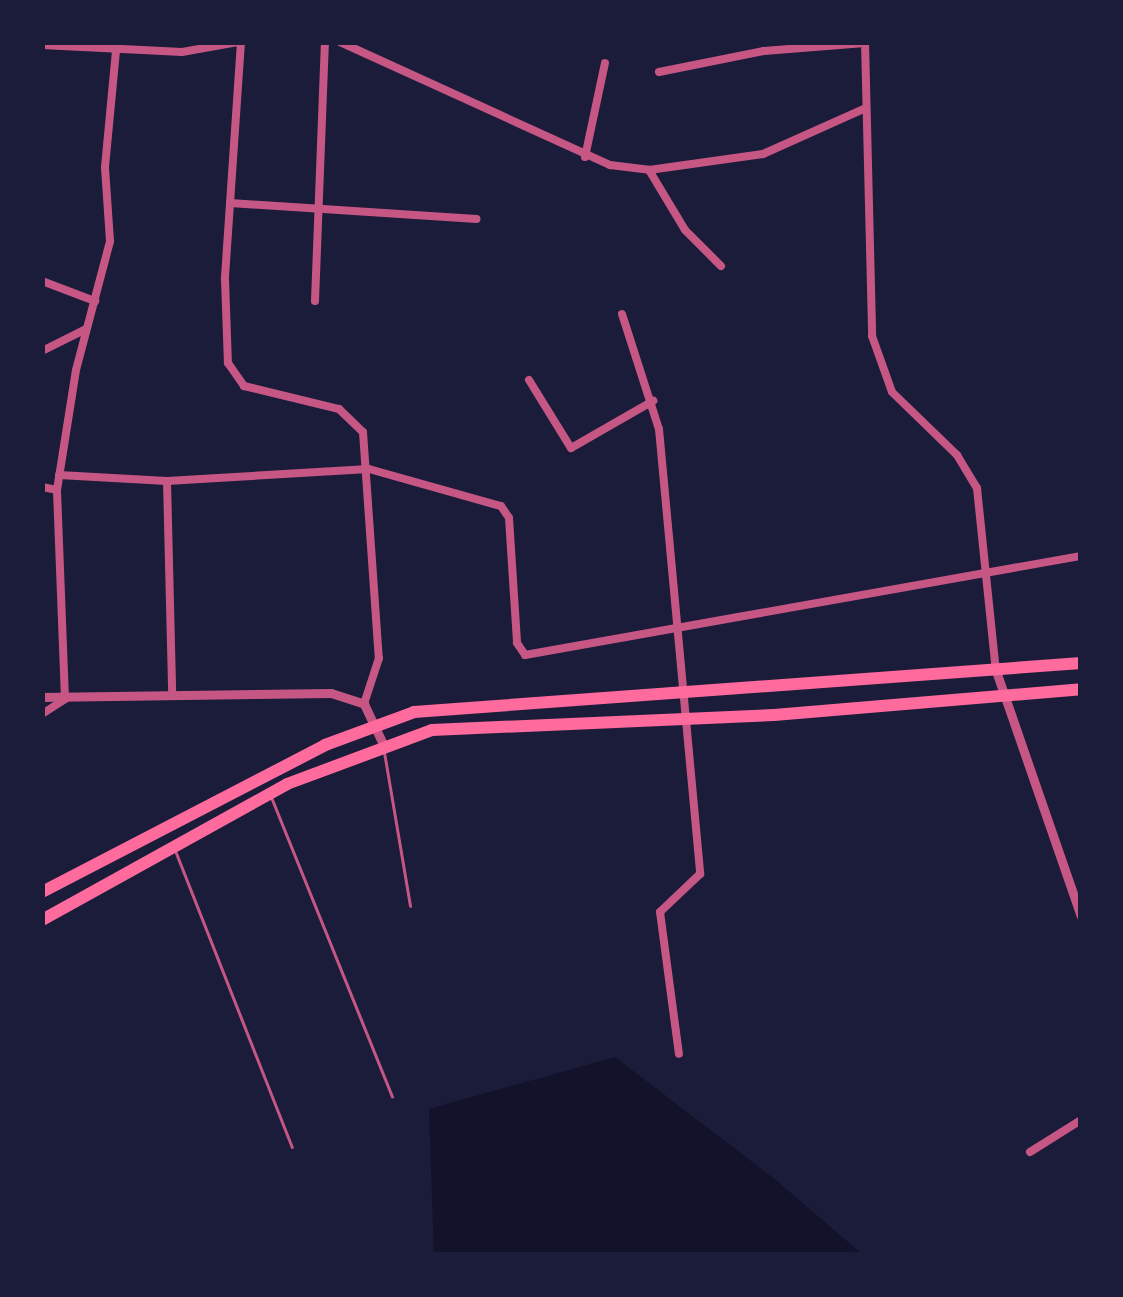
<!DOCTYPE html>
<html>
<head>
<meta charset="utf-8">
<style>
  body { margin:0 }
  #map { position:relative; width:1123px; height:1297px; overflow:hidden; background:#1b1b3a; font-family:"DM Sans",sans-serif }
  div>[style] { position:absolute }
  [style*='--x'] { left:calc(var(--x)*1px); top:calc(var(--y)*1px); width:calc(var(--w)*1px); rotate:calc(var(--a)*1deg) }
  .water>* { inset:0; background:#12122b }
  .service>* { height:3px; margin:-1.5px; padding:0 1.5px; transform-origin:1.5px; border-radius:1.5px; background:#c65784 }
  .minor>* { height:8px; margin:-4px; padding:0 4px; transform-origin:4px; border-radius:4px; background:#c65784 }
  .tertiary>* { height:9px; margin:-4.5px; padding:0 4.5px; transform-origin:4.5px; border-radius:4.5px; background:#c65784 }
  .trunk>* { height:12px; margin:-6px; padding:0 6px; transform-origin:6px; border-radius:6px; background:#ff6b9d }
  span { translate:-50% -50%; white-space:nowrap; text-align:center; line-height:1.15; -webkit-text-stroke:9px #1b1b3a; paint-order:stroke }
  .frame { position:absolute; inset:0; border:45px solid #1b1b3a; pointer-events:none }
</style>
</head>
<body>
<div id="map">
  <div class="water">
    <i style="clip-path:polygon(615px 1057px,777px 1181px,863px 1255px,434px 1255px,429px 1109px)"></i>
  </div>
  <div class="service">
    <i style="--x:384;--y:752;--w:156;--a:80.4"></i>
    <i style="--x:271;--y:797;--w:323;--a:68"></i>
    <i style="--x:176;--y:853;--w:316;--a:68.5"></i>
  </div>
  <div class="minor">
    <i style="--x:241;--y:42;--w:238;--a:93.9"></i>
    <i style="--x:225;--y:279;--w:84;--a:88"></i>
    <i style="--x:228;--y:363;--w:28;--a:55"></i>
    <i style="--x:244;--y:386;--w:98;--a:13.6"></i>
    <i style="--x:339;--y:409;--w:33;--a:44"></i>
    <i style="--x:363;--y:432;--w:227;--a:86"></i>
    <i style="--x:379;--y:658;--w:48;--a:108.1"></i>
    <i style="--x:340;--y:42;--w:297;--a:24.5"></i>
    <i style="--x:610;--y:165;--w:39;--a:7"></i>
    <i style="--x:649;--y:170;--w:115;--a:-8"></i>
    <i style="--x:763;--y:154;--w:113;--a:-24.1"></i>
    <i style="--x:865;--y:42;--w:294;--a:88.6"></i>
    <i style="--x:872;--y:336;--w:59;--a:70.3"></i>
    <i style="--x:892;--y:392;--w:91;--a:44.1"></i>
    <i style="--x:957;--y:455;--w:39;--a:59"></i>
    <i style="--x:977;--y:488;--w:184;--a:84.1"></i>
    <i style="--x:42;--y:45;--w:140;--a:2.9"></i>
    <i style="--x:182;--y:52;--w:58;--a:-10"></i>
    <i style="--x:659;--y:72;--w:107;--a:-11.3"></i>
    <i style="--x:764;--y:51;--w:101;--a:-4.5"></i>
    <i style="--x:585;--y:157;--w:96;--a:-78"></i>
    <i style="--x:649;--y:170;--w:70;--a:59"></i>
    <i style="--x:685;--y:230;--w:51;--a:45"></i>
    <i style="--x:230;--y:203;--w:247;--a:3.7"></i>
    <i style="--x:42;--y:281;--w:57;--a:20.7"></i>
    <i style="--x:315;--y:301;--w:259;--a:-87.8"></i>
    <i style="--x:622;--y:314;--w:121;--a:72.2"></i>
    <i style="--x:659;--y:429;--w:447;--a:84.7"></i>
    <i style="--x:700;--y:874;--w:55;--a:136.5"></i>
    <i style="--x:660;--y:912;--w:143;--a:82.4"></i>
    <i style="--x:42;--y:351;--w:49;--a:-26.6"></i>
    <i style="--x:529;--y:380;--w:80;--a:58.3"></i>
    <i style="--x:571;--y:448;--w:95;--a:-29.8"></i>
    <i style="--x:59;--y:475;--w:108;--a:3.2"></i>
    <i style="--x:167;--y:481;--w:202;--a:-3.4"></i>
    <i style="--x:369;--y:469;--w:137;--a:15.7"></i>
    <i style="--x:501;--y:506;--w:14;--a:56"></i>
    <i style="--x:509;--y:518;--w:125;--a:86.3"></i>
    <i style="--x:517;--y:643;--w:14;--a:56"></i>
    <i style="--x:525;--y:655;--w:565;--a:-10.1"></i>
    <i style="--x:167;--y:481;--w:210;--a:88.6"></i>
    <i style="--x:42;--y:487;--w:15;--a:11"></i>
    <i style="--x:42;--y:714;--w:27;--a:-33"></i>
    <i style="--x:65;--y:699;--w:209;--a:-92.2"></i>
    <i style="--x:57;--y:490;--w:121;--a:-81"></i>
    <i style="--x:76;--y:370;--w:133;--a:-75.2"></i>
    <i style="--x:110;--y:241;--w:74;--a:-93.9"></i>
    <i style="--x:105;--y:167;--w:118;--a:-84.6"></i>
    <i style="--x:1030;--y:1152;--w:60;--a:-32.1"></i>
  </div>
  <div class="tertiary">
    <i style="--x:996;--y:671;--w:259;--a:70.9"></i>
    <i style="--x:42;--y:697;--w:289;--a:-0.8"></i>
    <i style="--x:331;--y:693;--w:35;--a:18"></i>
    <i style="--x:364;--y:704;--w:44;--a:64.6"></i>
  </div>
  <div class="trunk">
    <i style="--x:42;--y:892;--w:319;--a:-27.4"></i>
    <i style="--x:325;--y:745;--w:95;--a:-20.3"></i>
    <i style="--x:414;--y:712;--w:669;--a:-4.2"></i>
    <i style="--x:42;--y:920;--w:280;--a:-29"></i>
    <i style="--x:287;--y:784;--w:155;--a:-20.4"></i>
    <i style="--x:432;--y:730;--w:342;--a:-2.5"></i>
    <i style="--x:774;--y:715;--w:308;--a:-4.8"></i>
  </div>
  <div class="frame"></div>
</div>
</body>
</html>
